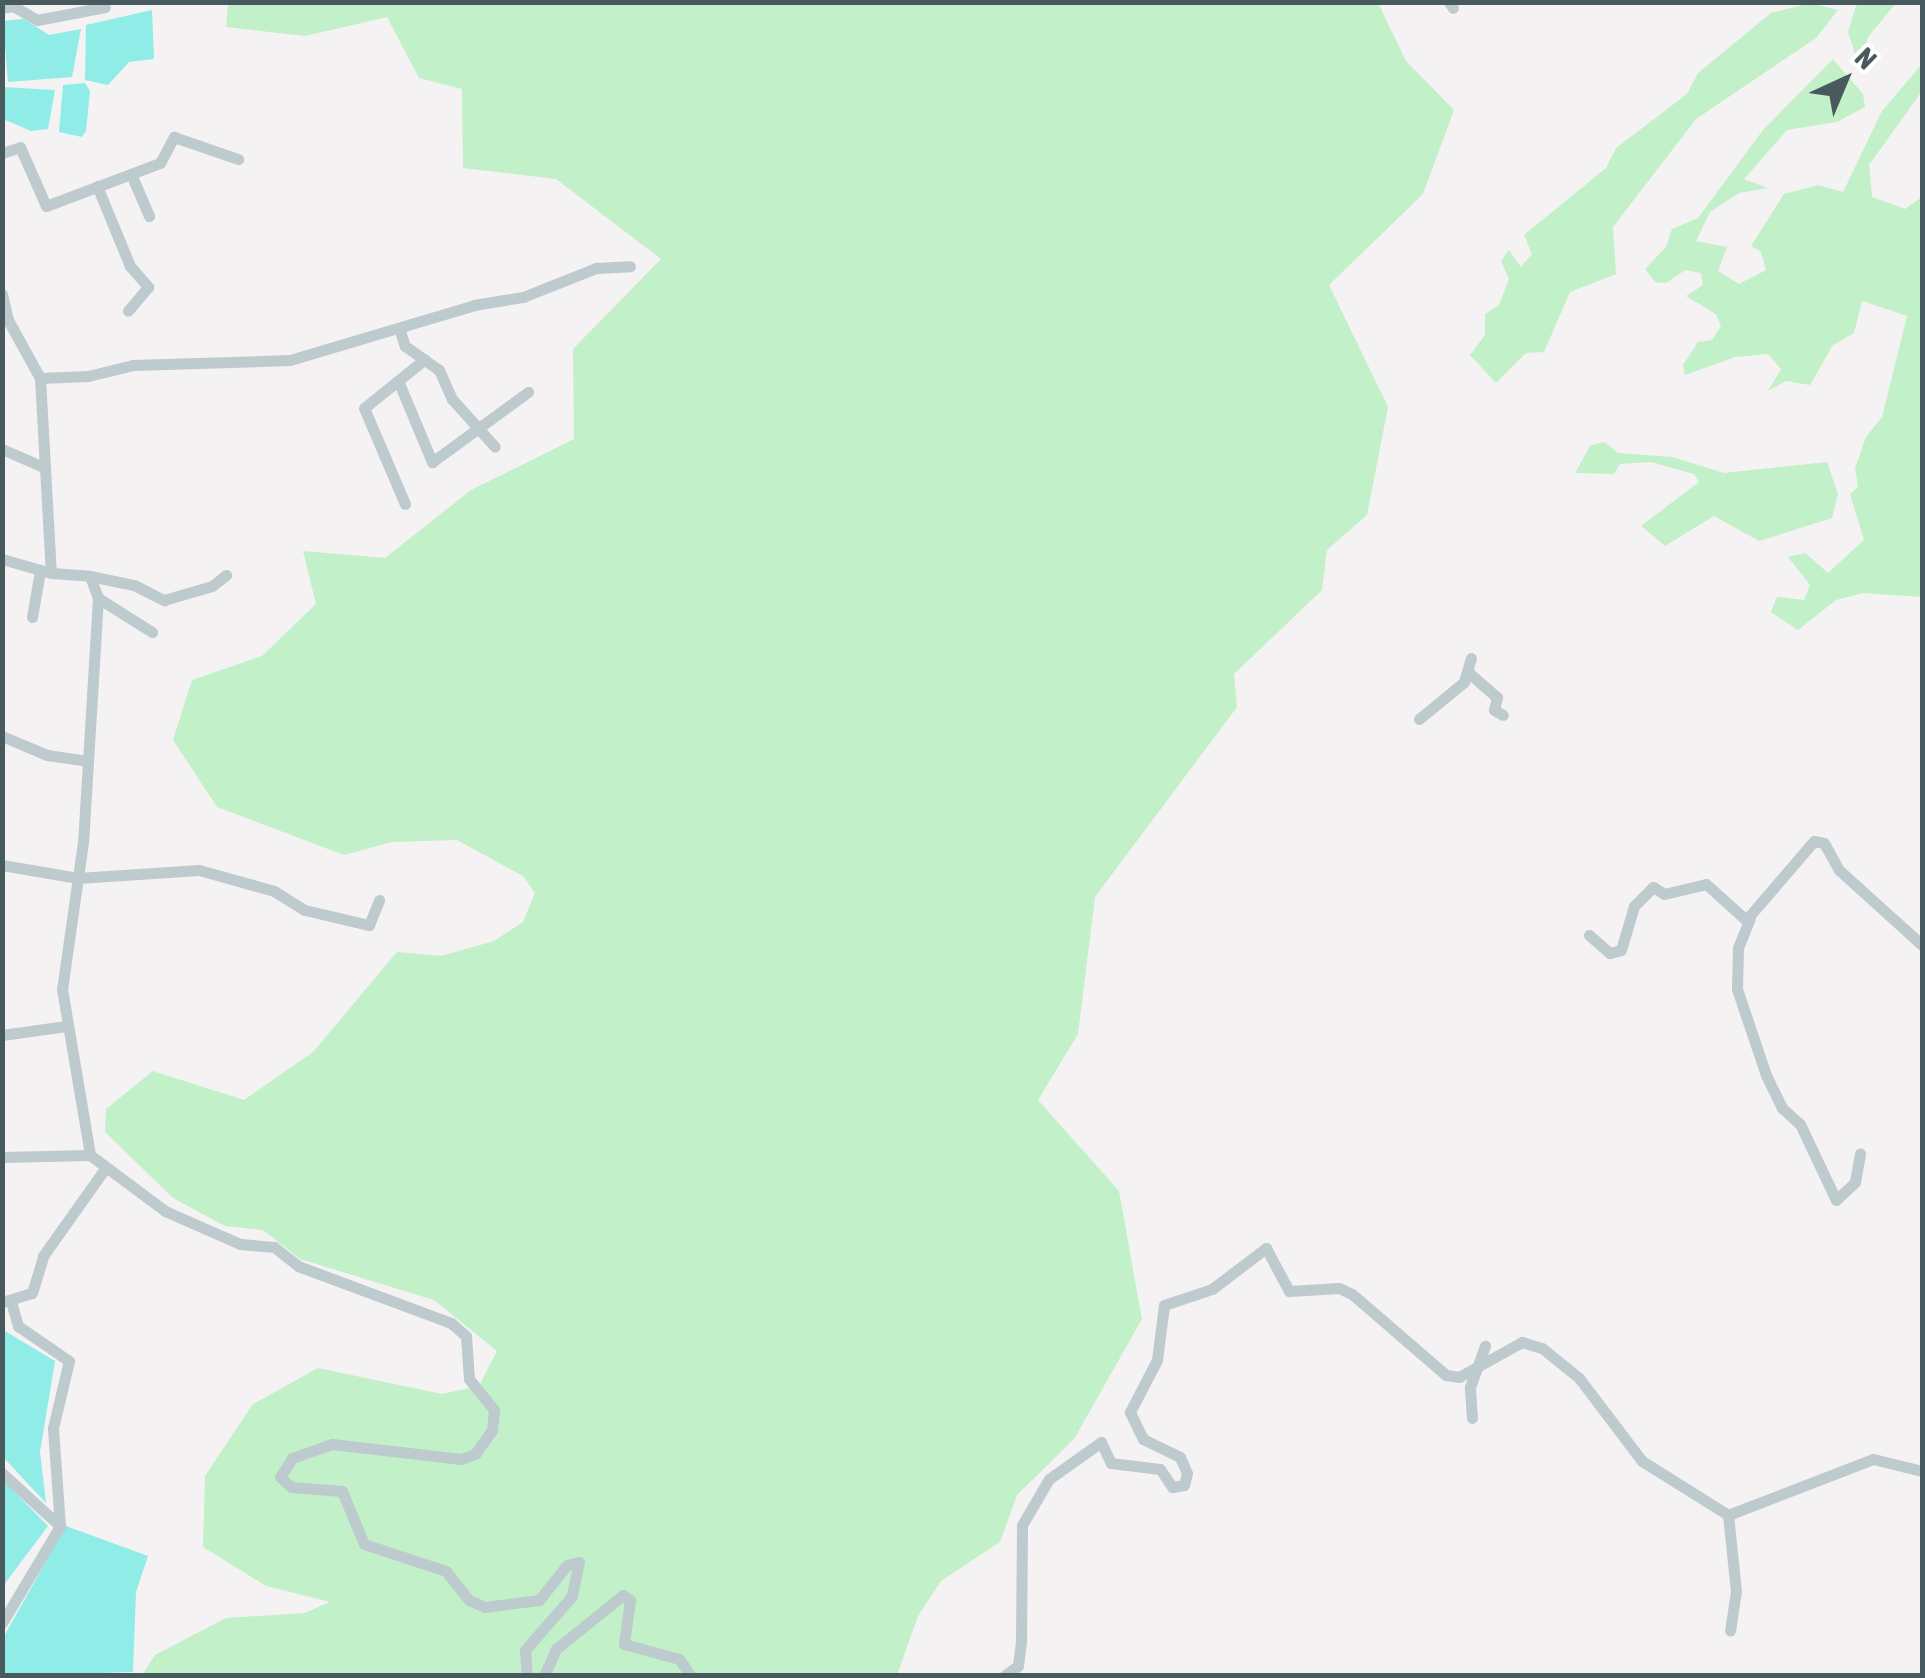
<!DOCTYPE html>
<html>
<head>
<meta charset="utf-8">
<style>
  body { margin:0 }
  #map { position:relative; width:1925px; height:1678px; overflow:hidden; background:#f4f2f2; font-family:"Asap Condensed",sans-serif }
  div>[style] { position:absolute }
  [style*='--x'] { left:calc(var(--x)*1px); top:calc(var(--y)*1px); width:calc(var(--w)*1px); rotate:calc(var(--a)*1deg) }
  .green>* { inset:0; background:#c2f0c8 }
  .water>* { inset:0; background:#90ece7 }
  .minor>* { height:11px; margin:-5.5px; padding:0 5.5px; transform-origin:5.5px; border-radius:5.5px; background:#bdcace }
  span { translate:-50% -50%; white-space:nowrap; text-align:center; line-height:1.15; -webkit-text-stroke:8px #fff; paint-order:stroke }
  .frame { position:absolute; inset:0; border:5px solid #495a5f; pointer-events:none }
  .north { position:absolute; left:1795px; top:30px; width:100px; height:100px; -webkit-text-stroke:8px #fff; paint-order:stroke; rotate:44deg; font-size:28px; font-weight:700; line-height:40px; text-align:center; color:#495a5f }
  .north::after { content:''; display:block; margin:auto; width:35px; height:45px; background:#495a5f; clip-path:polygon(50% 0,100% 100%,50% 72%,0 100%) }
</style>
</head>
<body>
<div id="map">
  <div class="green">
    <i style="clip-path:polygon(228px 3px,1378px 3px,1406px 61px,1454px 110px,1423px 194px,1329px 285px,1388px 407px,1367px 515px,1327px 550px,1322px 590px,1234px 674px,1237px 707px,1095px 897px,1078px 1034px,1038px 1100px,1119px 1191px,1142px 1319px,1074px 1439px,1017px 1495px,1000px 1542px,941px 1581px,918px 1616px,897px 1675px,142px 1675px,155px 1655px,226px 1618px,305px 1613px,330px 1602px,266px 1586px,203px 1547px,205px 1476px,253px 1404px,318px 1368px,442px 1394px,479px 1386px,497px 1351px,434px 1300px,300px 1259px,263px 1230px,225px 1226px,173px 1198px,105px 1132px,106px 1109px,153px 1071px,244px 1100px,313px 1052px,397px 952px,441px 956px,494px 941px,523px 922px,535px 893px,523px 876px,457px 840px,392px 842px,344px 855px,217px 807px,173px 740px,192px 680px,262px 656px,316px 604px,303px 551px,385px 558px,471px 490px,574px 439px,573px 349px,661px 259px,556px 179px,463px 168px,462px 89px,419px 78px,387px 17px,305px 36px,226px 27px)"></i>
    <i style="clip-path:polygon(1810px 3px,1838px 10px,1816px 38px,1696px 119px,1613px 227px,1616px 274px,1570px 292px,1544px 352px,1526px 353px,1496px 383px,1470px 355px,1485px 335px,1485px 314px,1499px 305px,1509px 279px,1501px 261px,1509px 250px,1521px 267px,1532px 254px,1524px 235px,1606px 168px,1616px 148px,1687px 94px,1698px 73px,1771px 13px)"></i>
    <i style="clip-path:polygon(1857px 3px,1896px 3px,1868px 37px,1860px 69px,1848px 32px)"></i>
    <i style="clip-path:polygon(1833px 59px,1863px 94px,1865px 107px,1837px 122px,1787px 130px,1744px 179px,1768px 188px,1739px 193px,1710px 212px,1696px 241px,1727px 247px,1718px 271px,1739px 284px,1766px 270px,1761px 252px,1751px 246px,1784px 194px,1818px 185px,1843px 192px,1882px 111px,1922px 64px,1922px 91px,1869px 165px,1872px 197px,1905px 209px,1922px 197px,1922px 597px,1863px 593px,1836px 600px,1798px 630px,1771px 612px,1777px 597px,1804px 600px,1810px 585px,1788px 557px,1805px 553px,1828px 573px,1864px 540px,1850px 494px,1858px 487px,1855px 468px,1866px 437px,1882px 417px,1907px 316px,1862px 301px,1854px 333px,1833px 345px,1810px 385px,1786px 381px,1768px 391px,1781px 369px,1768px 354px,1735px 357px,1685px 375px,1683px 365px,1698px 342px,1712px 340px,1721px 326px,1716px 314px,1686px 296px,1703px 285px,1701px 273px,1685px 270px,1666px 283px,1655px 282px,1645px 269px,1666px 247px,1672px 229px,1698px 218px,1763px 130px)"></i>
    <i style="clip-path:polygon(1604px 442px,1618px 453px,1672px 457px,1724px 473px,1827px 462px,1838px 494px,1832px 518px,1759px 541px,1714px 516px,1665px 546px,1641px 526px,1699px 482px,1694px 474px,1651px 462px,1620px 464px,1614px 474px,1575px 473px,1590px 446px)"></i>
  </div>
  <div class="water">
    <i style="clip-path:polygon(152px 10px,154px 59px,129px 62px,108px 85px,85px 80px,86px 25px)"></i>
    <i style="clip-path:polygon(24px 19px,49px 35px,81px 29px,72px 77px,8px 82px,3px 21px)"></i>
    <i style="clip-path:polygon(85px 83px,90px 91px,86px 131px,82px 137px,59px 132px,63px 85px)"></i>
    <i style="clip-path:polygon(3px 87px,55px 90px,48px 129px,31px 131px,3px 119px)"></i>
    <i style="clip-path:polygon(3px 1330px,55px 1361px,40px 1452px,46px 1503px,3px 1457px)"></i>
    <i style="clip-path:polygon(2px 1479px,48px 1526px,3px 1586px,2px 1586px)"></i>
    <i style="clip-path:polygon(66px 1526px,148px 1556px,136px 1592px,133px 1672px,3px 1676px,3px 1638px)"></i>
  </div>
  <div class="minor">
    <i style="--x:1449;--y:2;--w:7;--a:56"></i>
    <i style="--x:2;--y:8;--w:11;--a:-10"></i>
    <i style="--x:13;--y:6;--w:28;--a:30"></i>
    <i style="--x:37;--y:20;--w:69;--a:-10.8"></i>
    <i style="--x:2;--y:153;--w:19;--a:-18"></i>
    <i style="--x:20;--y:147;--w:64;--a:66.2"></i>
    <i style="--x:46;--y:206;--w:122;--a:-20.7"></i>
    <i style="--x:160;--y:163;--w:30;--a:-62"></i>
    <i style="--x:174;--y:137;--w:68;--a:19"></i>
    <i style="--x:131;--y:174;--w:46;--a:66.8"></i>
    <i style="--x:97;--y:186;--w:87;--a:67.6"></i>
    <i style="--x:130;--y:266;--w:28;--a:49"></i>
    <i style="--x:148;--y:287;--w:31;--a:130"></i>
    <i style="--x:2;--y:294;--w:27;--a:77"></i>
    <i style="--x:8;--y:320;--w:66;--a:61.1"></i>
    <i style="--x:40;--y:378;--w:195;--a:86.8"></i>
    <i style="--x:51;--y:573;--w:51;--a:-164.1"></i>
    <i style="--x:399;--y:328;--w:19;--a:72"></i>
    <i style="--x:405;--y:346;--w:42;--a:35.2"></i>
    <i style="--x:439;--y:370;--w:32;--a:66"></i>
    <i style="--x:452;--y:399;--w:64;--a:48.1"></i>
    <i style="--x:40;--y:378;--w:48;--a:-2.4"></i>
    <i style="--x:88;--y:376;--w:46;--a:-13.7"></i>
    <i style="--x:133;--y:365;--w:157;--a:-1.8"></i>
    <i style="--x:290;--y:360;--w:192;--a:-16.6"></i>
    <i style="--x:474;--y:305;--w:50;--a:-9.3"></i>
    <i style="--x:523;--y:297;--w:79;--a:-21.7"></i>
    <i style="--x:596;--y:268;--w:34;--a:-3"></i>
    <i style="--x:399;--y:383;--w:86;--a:67.3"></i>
    <i style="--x:432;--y:462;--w:119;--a:-36.1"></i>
    <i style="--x:2;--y:449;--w:45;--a:23.7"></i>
    <i style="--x:405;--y:504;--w:104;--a:-113.1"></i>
    <i style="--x:364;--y:408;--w:78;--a:-38.8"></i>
    <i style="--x:51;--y:573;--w:39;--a:4"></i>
    <i style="--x:90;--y:576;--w:23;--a:70"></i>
    <i style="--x:98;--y:598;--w:244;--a:93.5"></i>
    <i style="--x:83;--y:842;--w:148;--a:98.1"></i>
    <i style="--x:62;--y:989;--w:168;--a:80.4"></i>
    <i style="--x:90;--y:1155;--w:94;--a:36.7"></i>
    <i style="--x:165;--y:1211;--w:82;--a:23.7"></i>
    <i style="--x:240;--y:1244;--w:34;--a:5"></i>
    <i style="--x:274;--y:1247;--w:31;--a:38"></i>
    <i style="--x:298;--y:1266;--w:163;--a:20.4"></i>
    <i style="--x:451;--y:1323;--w:20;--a:41"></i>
    <i style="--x:466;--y:1336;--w:43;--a:86"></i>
    <i style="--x:469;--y:1379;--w:40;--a:51"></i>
    <i style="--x:494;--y:1410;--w:20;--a:96"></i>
    <i style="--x:492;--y:1430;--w:29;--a:125"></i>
    <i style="--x:475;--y:1454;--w:15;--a:160"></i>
    <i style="--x:461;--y:1459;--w:130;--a:-173.4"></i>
    <i style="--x:332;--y:1444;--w:42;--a:160.7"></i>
    <i style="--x:292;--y:1458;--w:22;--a:122"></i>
    <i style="--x:280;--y:1477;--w:15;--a:42"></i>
    <i style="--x:291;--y:1487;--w:51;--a:4.5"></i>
    <i style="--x:342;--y:1491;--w:57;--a:67.5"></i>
    <i style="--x:364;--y:1544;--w:86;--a:18.2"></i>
    <i style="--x:446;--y:1571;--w:37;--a:52"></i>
    <i style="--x:469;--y:1600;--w:17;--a:24"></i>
    <i style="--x:485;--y:1607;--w:54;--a:-7.4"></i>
    <i style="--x:539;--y:1600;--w:45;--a:-51.3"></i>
    <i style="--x:567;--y:1565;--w:12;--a:-14"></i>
    <i style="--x:579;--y:1562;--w:35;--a:102"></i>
    <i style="--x:572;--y:1596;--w:72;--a:131"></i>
    <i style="--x:525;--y:1650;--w:26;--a:86"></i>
    <i style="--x:90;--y:576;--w:45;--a:11.6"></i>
    <i style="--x:134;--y:585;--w:34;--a:27"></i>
    <i style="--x:164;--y:600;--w:50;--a:-16.3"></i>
    <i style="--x:212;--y:586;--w:18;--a:-38"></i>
    <i style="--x:98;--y:598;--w:64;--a:32.2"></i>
    <i style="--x:32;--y:617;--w:47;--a:-80.1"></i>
    <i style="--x:1469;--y:673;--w:37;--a:41"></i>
    <i style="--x:1497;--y:697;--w:13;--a:103"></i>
    <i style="--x:1494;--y:710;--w:10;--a:29"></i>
    <i style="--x:1419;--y:719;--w:58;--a:-39.4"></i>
    <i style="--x:1464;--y:682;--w:25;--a:-74"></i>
    <i style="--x:2;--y:736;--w:49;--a:22.9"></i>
    <i style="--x:47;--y:755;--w:41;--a:8.3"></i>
    <i style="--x:2;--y:865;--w:77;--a:9.7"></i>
    <i style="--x:78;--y:878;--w:121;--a:-3.8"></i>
    <i style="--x:199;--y:870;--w:78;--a:15.6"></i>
    <i style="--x:274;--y:891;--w:36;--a:32"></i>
    <i style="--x:305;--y:910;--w:66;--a:13.2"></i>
    <i style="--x:369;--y:925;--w:27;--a:-68"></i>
    <i style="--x:1750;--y:918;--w:32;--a:112"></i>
    <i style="--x:1738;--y:948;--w:41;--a:91.4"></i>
    <i style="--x:1737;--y:989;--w:91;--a:71.4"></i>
    <i style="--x:1766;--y:1075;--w:37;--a:64"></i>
    <i style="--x:1782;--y:1108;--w:24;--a:42"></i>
    <i style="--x:1800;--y:1124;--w:84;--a:64.7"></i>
    <i style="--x:1836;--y:1200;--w:26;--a:-43"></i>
    <i style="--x:1855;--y:1182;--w:29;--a:-80"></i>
    <i style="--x:1589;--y:935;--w:28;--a:41"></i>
    <i style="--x:1610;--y:953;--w:11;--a:-15"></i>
    <i style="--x:1621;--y:950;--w:46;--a:-73.5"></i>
    <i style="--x:1634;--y:906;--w:27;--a:-45"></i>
    <i style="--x:1653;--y:887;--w:13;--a:32"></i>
    <i style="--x:1664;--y:894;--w:43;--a:-13.4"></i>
    <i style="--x:1706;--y:884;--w:54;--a:42"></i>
    <i style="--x:1746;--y:920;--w:104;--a:-49.3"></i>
    <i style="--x:1814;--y:841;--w:10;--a:11"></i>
    <i style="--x:1824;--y:843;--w:31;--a:61"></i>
    <i style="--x:1839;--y:870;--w:112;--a:42.1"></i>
    <i style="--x:2;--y:1035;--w:65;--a:-8"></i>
    <i style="--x:2;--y:1157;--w:88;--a:-1.3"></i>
    <i style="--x:2;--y:1302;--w:31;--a:-17"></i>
    <i style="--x:32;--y:1293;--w:39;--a:-73"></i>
    <i style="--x:43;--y:1256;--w:105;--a:-54.7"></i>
    <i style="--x:1472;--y:1418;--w:31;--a:-94"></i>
    <i style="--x:1470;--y:1387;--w:44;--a:-69.9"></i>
    <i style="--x:2;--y:1473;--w:79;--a:42.4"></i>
    <i style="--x:1728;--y:1515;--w:76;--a:84"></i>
    <i style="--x:1736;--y:1591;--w:40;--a:98.5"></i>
    <i style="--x:2;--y:1623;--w:113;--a:-59.1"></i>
    <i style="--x:60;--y:1526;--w:98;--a:-94.1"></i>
    <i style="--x:53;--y:1428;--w:69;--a:-76.6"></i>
    <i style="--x:69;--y:1361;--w:62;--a:-145.5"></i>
    <i style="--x:18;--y:1326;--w:26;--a:-106"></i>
    <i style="--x:544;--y:1676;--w:30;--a:-66"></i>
    <i style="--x:556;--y:1649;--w:86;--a:-38.9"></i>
    <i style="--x:623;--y:1595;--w:9;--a:36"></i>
    <i style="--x:630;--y:1600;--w:44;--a:97.8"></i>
    <i style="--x:624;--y:1644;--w:57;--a:15.3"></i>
    <i style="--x:679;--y:1659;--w:21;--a:55"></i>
    <i style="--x:1004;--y:1676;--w:17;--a:-36"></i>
    <i style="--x:1018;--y:1666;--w:25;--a:-83"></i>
    <i style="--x:1021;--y:1641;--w:116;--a:-89.5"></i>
    <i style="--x:1022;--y:1525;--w:53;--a:-59.6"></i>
    <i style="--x:1049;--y:1479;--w:64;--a:-35.4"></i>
    <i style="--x:1101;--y:1442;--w:23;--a:65"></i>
    <i style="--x:1111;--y:1463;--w:49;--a:7"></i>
    <i style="--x:1160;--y:1469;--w:22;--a:56"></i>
    <i style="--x:1172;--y:1487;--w:12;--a:-9"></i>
    <i style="--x:1184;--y:1485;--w:12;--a:-76"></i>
    <i style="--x:1187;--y:1473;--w:17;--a:-114"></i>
    <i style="--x:1180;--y:1457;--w:41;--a:-154.1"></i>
    <i style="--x:1143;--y:1439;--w:30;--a:-116"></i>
    <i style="--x:1130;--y:1412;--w:59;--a:-62.6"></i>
    <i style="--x:1157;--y:1360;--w:55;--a:-82.7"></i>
    <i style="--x:1164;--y:1305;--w:51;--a:-18.4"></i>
    <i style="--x:1212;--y:1289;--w:68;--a:-37.2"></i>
    <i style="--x:1266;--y:1248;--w:49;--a:61.9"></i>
    <i style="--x:1289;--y:1291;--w:50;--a:-3.4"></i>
    <i style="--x:1339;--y:1288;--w:14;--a:25"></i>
    <i style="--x:1352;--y:1294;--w:124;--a:40.8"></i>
    <i style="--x:1446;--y:1375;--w:13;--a:9"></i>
    <i style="--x:1459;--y:1377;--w:72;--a:-29.1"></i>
    <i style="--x:1522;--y:1342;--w:21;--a:17"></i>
    <i style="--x:1542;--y:1348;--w:48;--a:39"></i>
    <i style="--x:1579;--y:1378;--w:104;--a:52.8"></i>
    <i style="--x:1642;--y:1461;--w:102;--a:32.1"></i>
    <i style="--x:1728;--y:1515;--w:155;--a:-21.1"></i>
    <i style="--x:1873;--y:1459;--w:50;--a:13.8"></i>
  </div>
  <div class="frame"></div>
  <div class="north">N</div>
</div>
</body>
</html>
